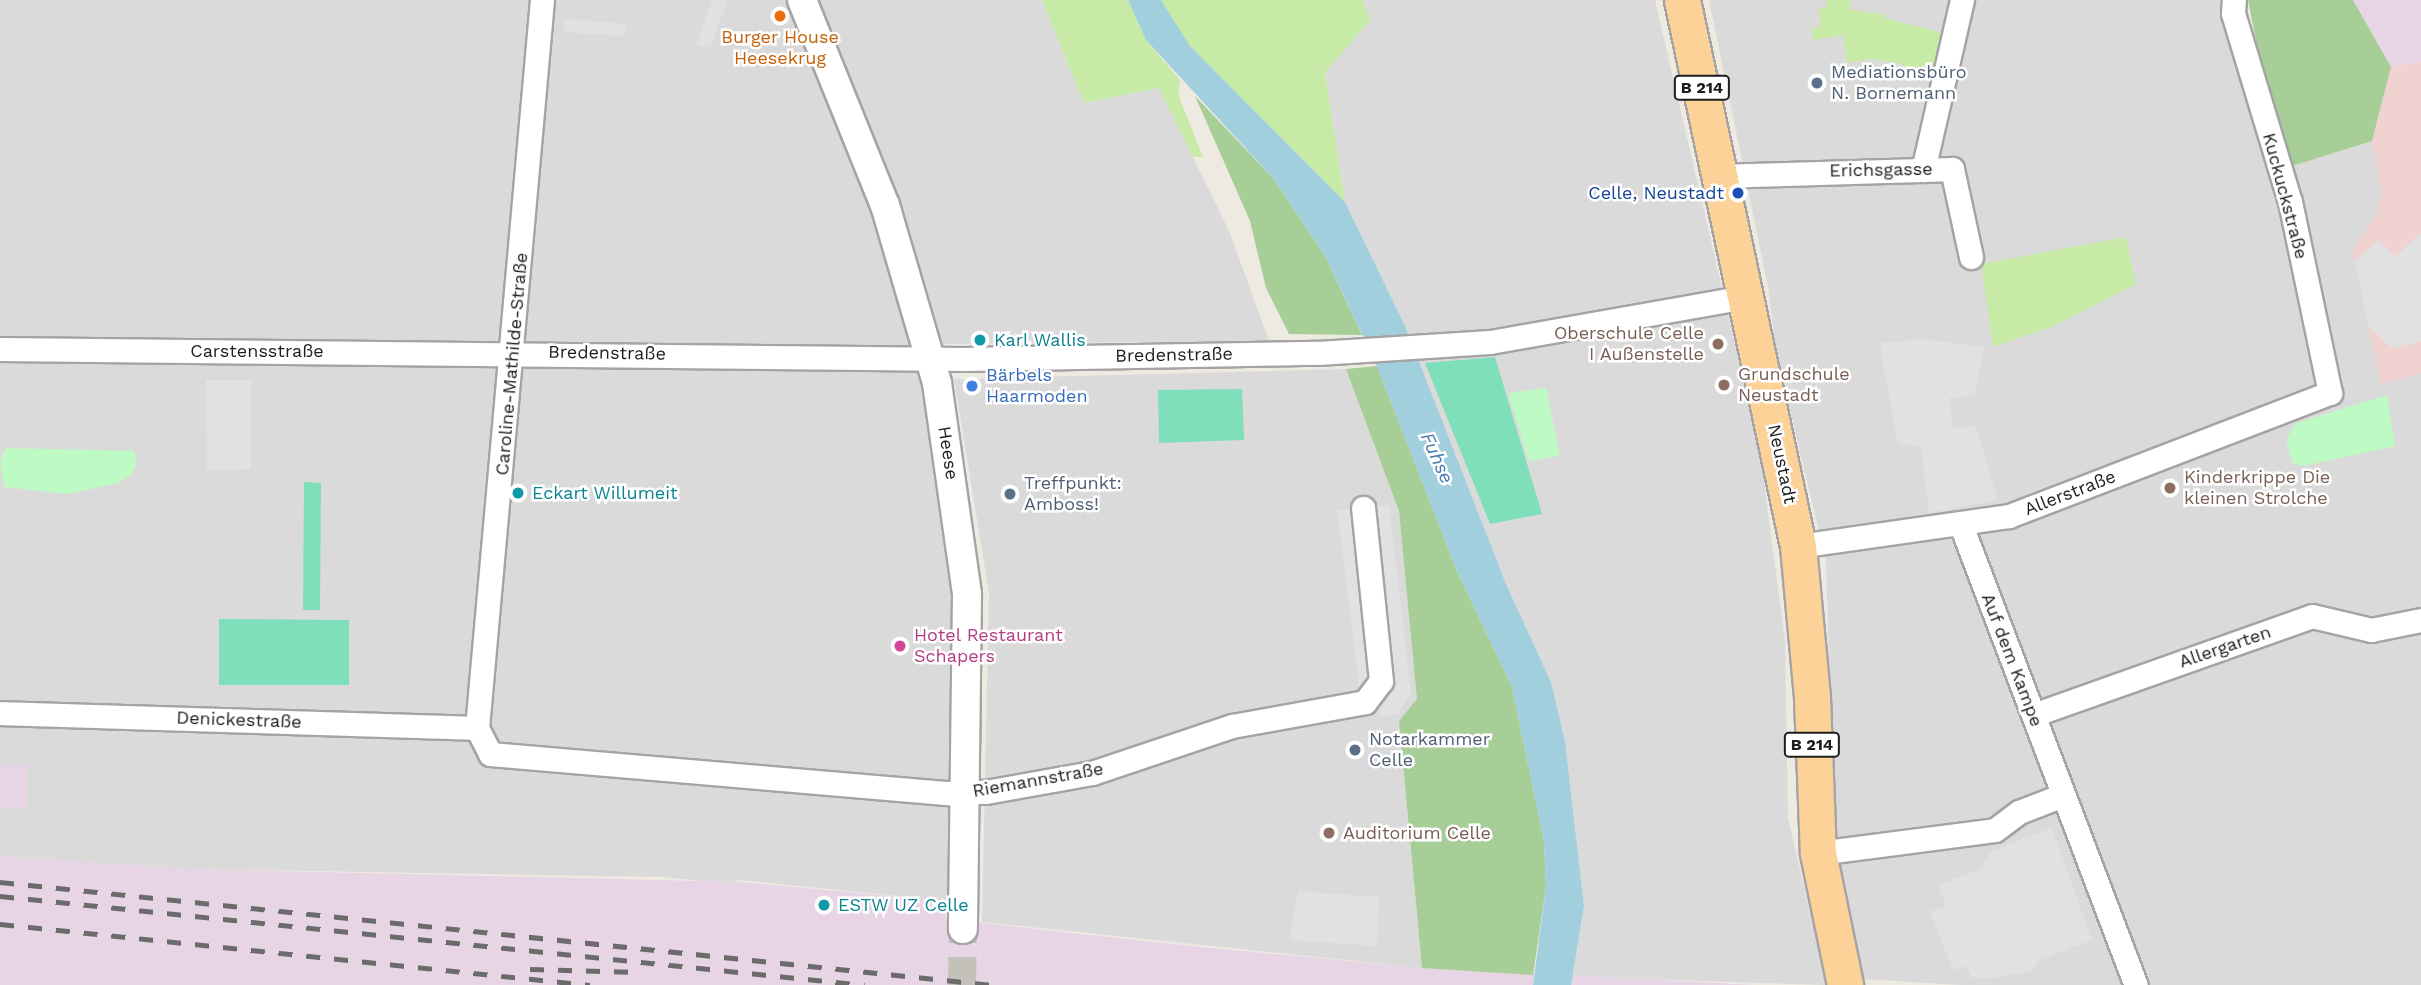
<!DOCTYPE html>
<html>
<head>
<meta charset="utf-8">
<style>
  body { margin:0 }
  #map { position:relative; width:2421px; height:985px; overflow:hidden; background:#eeeae2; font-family:"Work Sans",sans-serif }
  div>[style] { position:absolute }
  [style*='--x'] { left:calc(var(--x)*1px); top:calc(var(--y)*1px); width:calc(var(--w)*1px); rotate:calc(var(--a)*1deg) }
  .residential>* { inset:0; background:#dbdada }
  .commercial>* { inset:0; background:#f0d2d1 }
  .industrial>* { inset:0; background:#e7d4e4 }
  .grass>* { inset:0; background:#c7eaa7 }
  .forest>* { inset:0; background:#a6ce96 }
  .park>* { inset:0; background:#befac3 }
  .pitch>* { inset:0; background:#7fdfba }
  .parking>* { inset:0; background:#e1e1e1 }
  .water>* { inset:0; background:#a2cfdd }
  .tertiary-tunnel>* { height:28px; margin-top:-14px; transform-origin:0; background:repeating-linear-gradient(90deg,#c4c1bb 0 28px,transparent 0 42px) }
  .roads { filter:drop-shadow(2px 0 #a4a4a4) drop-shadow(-2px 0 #a4a4a4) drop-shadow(0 2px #a4a4a4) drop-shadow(0 -2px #a4a4a4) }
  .minor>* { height:23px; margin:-11.5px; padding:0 11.5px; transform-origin:11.5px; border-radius:11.5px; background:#fff }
  .tertiary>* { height:28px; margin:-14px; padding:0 14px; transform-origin:14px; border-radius:14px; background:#fff }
  .primary>* { height:35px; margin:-17.5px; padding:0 17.5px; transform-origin:17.5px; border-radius:17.5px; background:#fdd299 }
  .rail>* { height:5px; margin-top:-2.5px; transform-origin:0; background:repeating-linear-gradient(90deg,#6b6b6b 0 14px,transparent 0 28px) }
  .dots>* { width:19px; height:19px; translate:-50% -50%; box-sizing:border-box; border:4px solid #fff; border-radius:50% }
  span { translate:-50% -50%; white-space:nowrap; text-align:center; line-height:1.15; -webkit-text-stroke:5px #fff; paint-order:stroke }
  .shield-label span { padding:2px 5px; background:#fff; border:2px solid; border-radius:5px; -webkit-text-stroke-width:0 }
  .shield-label { font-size:16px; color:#1d1d1d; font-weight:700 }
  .food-label { font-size:18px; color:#c56008 }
  .service-label { font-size:18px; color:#4e5e75 }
  .left { translate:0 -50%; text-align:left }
  .street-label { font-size:18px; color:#1d1d1d }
  .transit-label { font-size:18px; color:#164399 }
  .right { translate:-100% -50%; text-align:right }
  .education-label { font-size:18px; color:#785e54 }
  .culture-label { font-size:18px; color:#0d838f }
  .shop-label { font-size:18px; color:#366cbe }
  .hotel-label { font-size:18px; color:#b23c85 }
  .water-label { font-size:19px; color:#487aad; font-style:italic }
</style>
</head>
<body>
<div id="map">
  <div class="residential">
    <i style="clip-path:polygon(0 0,791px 0,896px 278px,926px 383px,960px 593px,957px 902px,739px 880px,732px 884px,664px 877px,187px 869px,0 856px)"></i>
    <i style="clip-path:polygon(817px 0,1042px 0,1084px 103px,1159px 88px,1230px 233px,1269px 341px,943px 344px,899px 199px)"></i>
    <i style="clip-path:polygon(1363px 0,1655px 0,1760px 452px,1785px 641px,1788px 818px,1827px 985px,1572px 977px,1584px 906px,1565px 741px,1551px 682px,1506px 584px,1406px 328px,1345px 202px,1325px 73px,1369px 20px)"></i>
    <i style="clip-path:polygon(1709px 0,2223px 0,2272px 172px,2372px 141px,2382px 191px,2377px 214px,2352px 250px,2381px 384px,2421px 373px,2421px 985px,1961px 985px,1862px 979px,1839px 877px,1833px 816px,1826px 560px,1777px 356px,1768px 287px)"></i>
    <i style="clip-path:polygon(1346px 369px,1399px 510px,1418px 699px,1399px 721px,1422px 968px,982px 922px,989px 593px,954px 379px)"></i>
  </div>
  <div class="commercial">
    <i style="clip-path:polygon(2421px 62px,2421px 373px,2381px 384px,2352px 250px,2377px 214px,2382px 191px,2372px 141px,2391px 67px)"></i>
  </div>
  <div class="industrial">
    <i style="clip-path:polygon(2353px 0,2421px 0,2421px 62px,2391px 67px)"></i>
    <i style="clip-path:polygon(0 764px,28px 765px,28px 808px,0 808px)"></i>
    <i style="clip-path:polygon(0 856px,187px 869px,739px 882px,945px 901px,946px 919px,1190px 946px,1422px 968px,1755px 985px,0 985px)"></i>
  </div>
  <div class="grass">
    <i style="clip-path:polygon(1042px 0,1128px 0,1146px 40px,1180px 80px,1178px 94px,1203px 157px,1193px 157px,1159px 88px,1084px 103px)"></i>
    <i style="clip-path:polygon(1161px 0,1363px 0,1370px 20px,1325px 73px,1345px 202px,1190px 46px)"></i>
    <i style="clip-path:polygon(1826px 0,1851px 0,1850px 10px,1885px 14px,1885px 18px,1942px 33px,1934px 67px,1925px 69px,1922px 80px,1903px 79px,1903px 64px,1871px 59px,1847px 63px,1843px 35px,1814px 40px,1811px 29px,1821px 26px,1818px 10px,1828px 7px)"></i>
    <i style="clip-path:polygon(2126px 237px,2136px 284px,2056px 325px,1993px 347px,1981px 264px)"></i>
  </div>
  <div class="forest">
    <i style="clip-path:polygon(2353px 0,2391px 67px,2372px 141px,2292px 166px,2261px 67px,2248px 0)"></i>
    <i style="clip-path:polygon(1195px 96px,1274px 179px,1325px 256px,1362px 335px,1289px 334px,1266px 288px,1250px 221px)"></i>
    <i style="clip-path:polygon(1377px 366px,1457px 571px,1512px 687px,1544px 841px,1546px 887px,1533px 975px,1422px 968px,1399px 721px,1417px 699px,1399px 511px,1346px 369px)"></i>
  </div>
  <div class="park">
    <i style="clip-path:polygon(1546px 388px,1560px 456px,1529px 461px,1508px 393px)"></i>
    <i style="clip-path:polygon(2387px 395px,2395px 446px,2303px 466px,2293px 463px,2286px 440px,2296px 423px)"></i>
    <i style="clip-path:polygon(6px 448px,134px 451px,137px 462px,131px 475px,118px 483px,68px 494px,4px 487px,0 462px)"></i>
  </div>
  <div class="pitch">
    <i style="clip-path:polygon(1495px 357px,1542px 514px,1490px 524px,1425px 363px)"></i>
    <i style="clip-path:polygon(1242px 389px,1244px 440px,1159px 443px,1158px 390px)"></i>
    <i style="clip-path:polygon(304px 482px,321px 483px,320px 610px,303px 610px)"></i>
    <i style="clip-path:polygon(219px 619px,349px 620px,349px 685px,219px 685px)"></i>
  </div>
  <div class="parking">
    <i style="clip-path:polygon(712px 0,728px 0,710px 48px,696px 45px)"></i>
    <i style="clip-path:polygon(565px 19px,626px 24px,625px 36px,564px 32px)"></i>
    <i style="clip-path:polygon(2421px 233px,2421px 341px,2392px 348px,2369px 326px,2355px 261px,2379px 240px,2395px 257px)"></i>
    <i style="clip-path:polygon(1924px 339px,1984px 347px,1975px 395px,1949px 398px,1953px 428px,1976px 426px,1998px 500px,1929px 513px,1921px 447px,1898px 443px,1881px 355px,1881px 343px)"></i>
    <i style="clip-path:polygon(206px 380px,251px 380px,251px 469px,207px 470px)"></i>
    <i style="clip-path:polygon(1389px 505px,1411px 693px,1398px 714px,1381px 717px,1379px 700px,1359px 686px,1337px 510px)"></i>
    <i style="clip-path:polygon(2052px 828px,2092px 940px,2038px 961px,2032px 971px,1987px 979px,1971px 977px,1966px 966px,1953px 970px,1930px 912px,1946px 906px,1938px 885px,1979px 870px,1991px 852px)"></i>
    <i style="clip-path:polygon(1298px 891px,1379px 897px,1377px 946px,1289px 940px)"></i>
  </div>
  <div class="water">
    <i style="clip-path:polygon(1128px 0,1161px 0,1190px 46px,1345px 202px,1406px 328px,1506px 584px,1551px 682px,1565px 741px,1584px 906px,1571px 985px,1533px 985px,1546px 887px,1544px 841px,1512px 687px,1457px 571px,1377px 366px,1325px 256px,1274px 179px,1146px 40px)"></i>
  </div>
  <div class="tertiary-tunnel">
    <i style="--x:962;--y:985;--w:56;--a:-89"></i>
  </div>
  <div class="roads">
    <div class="minor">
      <i style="--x:1923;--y:170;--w:174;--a:-77.1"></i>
      <i style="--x:1720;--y:176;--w:232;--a:-1.7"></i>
      <i style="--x:1952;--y:169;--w:90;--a:77.8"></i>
      <i style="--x:0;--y:349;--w:962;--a:0.6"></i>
      <i style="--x:962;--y:359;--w:356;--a:-1"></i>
      <i style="--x:1318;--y:353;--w:172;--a:-3.7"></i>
      <i style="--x:1490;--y:342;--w:260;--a:-10"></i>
      <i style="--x:1961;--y:525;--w:492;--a:69.2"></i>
      <i style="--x:1798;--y:546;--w:213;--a:-8.1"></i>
      <i style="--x:2009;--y:516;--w:344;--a:-21"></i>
      <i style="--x:2330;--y:393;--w:195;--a:-101.8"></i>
      <i style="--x:2290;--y:202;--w:197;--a:-106.8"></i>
      <i style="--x:2233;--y:13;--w:13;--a:-86"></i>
      <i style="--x:0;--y:713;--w:477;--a:1.8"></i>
      <i style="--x:2033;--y:715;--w:296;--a:-19.5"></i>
      <i style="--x:2312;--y:616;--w:61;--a:13.3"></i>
      <i style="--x:2371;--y:630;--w:51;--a:-11.3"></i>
      <i style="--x:477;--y:728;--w:29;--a:63"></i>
      <i style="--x:490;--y:754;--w:460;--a:4.9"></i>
      <i style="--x:948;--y:793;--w:38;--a:-2"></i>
      <i style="--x:986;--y:792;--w:108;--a:-10.2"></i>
      <i style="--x:1092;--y:773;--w:148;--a:-18.6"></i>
      <i style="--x:1232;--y:726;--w:135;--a:-10.2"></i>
      <i style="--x:1365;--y:702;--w:26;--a:-53"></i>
      <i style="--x:1381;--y:681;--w:174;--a:-95.9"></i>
      <i style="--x:477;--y:728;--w:731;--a:-84.9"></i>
      <i style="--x:1818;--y:853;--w:178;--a:-7.4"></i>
      <i style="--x:1995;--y:830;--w:30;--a:-37"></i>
      <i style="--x:2019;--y:812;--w:47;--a:-21.1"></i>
    </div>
    <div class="tertiary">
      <i style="--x:802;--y:0;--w:221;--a:68"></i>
      <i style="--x:885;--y:205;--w:185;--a:73.7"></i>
      <i style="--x:937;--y:383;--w:214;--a:81.9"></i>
      <i style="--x:967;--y:595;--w:334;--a:90.7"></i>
    </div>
    <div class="primary">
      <i style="--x:1682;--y:0;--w:558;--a:78.01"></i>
      <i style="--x:1798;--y:546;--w:153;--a:84.7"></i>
      <i style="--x:1812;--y:698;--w:155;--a:87.8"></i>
      <i style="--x:1818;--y:853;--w:135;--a:78.4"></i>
    </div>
  </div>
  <div class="rail">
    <i style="--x:0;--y:882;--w:998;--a:5.92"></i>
    <i style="--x:0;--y:896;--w:869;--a:5.88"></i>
    <i style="--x:0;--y:924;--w:593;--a:5.9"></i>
    <i style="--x:530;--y:969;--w:109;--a:1.6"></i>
  </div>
  <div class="dots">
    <i style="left:780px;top:16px;background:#e8710a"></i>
    <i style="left:1817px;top:83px;background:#5c6f8a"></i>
    <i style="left:1738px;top:193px;background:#1a4fb4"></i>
    <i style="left:980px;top:340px;background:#0f9aa8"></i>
    <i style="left:1718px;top:344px;background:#8d6e63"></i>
    <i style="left:1724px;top:385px;background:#8d6e63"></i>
    <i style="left:972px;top:386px;background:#3f7fe0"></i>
    <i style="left:2170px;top:488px;background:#8d6e63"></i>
    <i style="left:518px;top:493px;background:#0f9aa8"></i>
    <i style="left:1010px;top:494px;background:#5c6f8a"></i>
    <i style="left:900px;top:646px;background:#d1479c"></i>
    <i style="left:1355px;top:750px;background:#5c6f8a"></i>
    <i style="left:1329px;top:833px;background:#8d6e63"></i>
    <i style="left:824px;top:905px;background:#0f9aa8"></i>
  </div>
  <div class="shield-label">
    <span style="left:1702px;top:88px">B 214</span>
    <span style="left:1812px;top:745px">B 214</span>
  </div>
  <div class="food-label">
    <span style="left:780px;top:48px">Burger House<br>Heesekrug</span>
  </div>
  <div class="service-label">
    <span class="left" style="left:1831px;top:83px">Mediationsbüro<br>N. Bornemann</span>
    <span class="left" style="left:1024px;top:494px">Treffpunkt:<br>Amboss!</span>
    <span class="left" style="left:1369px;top:750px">Notarkammer<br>Celle</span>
  </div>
  <div class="street-label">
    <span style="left:1881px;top:170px;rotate:-1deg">Erichsgasse</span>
    <span style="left:2285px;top:196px;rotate:75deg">Kuckuckstraße</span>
    <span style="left:257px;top:351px">Carstensstraße</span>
    <span style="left:607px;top:353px;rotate:1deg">Bredenstraße</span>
    <span style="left:1174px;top:355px;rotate:-1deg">Bredenstraße</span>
    <span style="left:512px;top:364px;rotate:-85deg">Caroline-Mathilde-Straße</span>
    <span style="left:948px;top:453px;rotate:81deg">Heese</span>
    <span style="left:1782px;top:464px;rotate:78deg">Neustadt</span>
    <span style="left:2070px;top:493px;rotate:-21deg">Allerstraße</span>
    <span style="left:2225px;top:647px;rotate:-19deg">Allergarten</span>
    <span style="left:2012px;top:660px;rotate:69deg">Auf dem Kampe</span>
    <span style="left:239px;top:720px;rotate:2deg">Denickestraße</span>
    <span style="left:1038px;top:780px;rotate:-10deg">Riemannstraße</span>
  </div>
  <div class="transit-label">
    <span class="right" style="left:1724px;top:193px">Celle, Neustadt</span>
  </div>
  <div class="education-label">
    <span class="right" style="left:1704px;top:344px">Oberschule Celle<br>I Außenstelle</span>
    <span class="left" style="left:1738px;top:385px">Grundschule<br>Neustadt</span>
    <span class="left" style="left:2184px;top:488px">Kinderkrippe Die<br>kleinen Strolche</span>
    <span class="left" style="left:1343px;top:833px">Auditorium Celle</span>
  </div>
  <div class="culture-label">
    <span class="left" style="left:994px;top:340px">Karl Wallis</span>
    <span class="left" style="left:532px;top:493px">Eckart Willumeit</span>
    <span class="left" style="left:838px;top:905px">ESTW UZ Celle</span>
  </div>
  <div class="shop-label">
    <span class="left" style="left:986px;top:386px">Bärbels<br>Haarmoden</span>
  </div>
  <div class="hotel-label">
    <span class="left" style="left:914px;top:646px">Hotel Restaurant<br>Schapers</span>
  </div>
  <div class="water-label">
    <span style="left:1437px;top:458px;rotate:66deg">Fuhse</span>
  </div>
</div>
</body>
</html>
